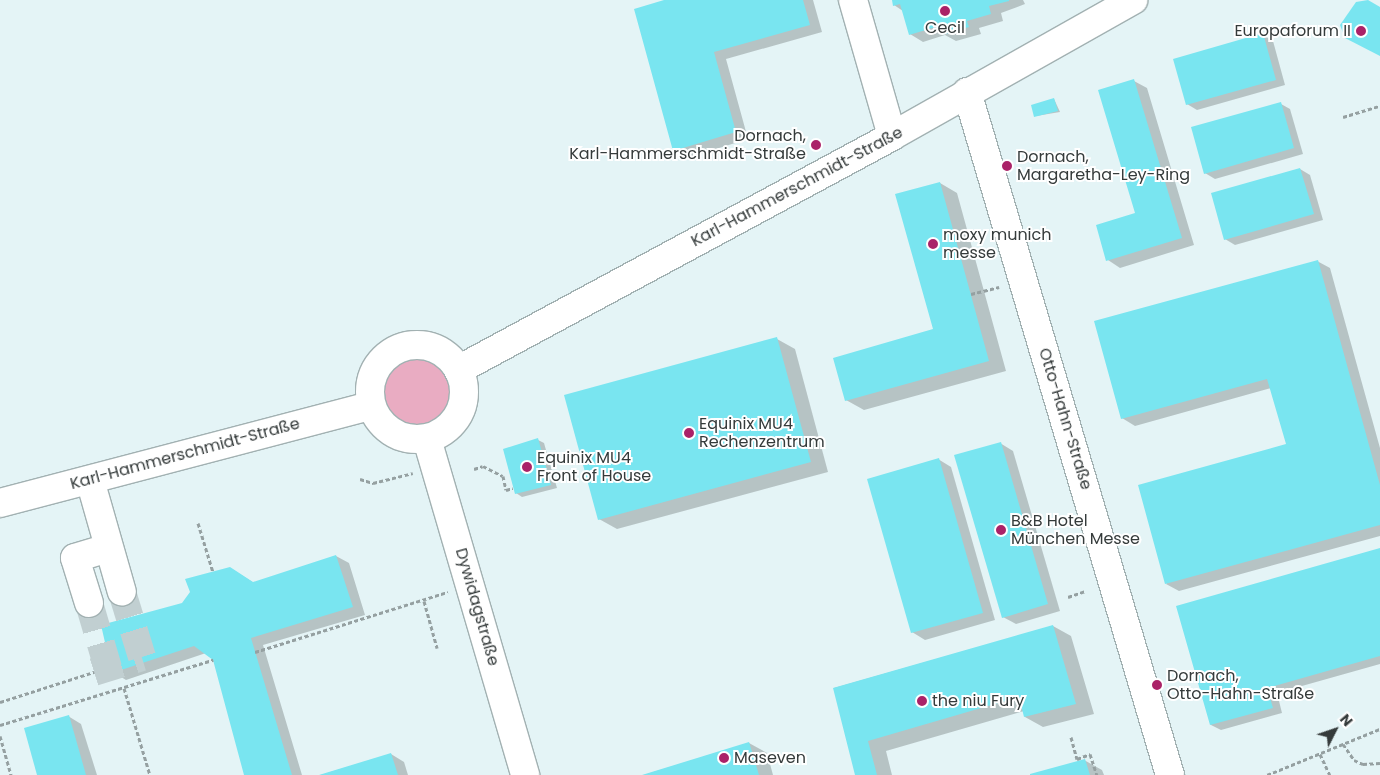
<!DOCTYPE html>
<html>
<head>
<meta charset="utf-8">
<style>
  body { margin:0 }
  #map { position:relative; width:1380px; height:775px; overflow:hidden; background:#e4f4f6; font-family:Poppins,sans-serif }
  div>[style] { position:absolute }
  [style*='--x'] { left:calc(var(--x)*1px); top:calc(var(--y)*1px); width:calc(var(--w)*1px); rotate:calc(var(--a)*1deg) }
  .green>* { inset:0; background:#e9acc2 }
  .round { border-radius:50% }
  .shadow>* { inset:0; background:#0003 }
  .building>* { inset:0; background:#79e5f0 }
  .minor-tunnel>* { height:28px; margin-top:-14px; transform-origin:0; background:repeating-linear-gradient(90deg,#c1cfd1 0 28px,transparent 0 42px) }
  .path>* { height:3px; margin-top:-1.5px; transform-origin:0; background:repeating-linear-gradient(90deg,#95a0a1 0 4px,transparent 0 6.5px) }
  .roads { filter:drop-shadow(1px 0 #a2b1b2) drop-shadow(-1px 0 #a2b1b2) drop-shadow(0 1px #a2b1b2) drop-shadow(0 -1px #a2b1b2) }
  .minor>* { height:28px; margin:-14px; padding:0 14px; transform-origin:14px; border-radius:14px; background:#fff }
  .minor>.ring { margin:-14px; padding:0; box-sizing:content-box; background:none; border:28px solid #fff; border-radius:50% }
  .dots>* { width:14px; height:14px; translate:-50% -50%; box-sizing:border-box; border:2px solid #fff; border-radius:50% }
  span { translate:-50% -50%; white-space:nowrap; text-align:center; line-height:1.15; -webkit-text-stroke:4px #fff; paint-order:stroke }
  .poi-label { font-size:16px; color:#353b3b }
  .right { translate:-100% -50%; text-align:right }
  .left { translate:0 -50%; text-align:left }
  .street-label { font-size:16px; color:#353b3b }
  .north { position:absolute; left:1310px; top:705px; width:50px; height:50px; -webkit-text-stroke:4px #fff; paint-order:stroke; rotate:49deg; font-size:14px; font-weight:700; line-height:20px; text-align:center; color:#353b3b }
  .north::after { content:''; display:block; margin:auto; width:18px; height:22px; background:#353b3b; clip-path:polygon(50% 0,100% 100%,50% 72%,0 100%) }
</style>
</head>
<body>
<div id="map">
  <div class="green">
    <i class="round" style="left:379px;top:354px;width:76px;height:76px"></i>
  </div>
  <div class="shadow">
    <i style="clip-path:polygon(668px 0,813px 0,822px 32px,726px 59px,748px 139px,687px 158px,674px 150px)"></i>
    <i style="clip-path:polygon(893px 0,1023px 0,1025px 4px,1001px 13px,1003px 21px,979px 28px,981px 34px,956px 41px,945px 35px,923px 42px,910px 34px,903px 11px,894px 5px)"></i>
    <i style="clip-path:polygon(1263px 35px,1273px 41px,1285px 85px,1197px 110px,1187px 104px)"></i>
    <i style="clip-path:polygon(1134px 81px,1147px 88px,1194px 245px,1120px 268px,1108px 260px,1137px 214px)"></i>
    <i style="clip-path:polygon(1054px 99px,1060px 112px,1036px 116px)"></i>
    <i style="clip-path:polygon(1281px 104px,1290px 109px,1303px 154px,1215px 179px,1205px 173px)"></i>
    <i style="clip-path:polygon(1300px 169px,1310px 175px,1323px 220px,1235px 245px,1225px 239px)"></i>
    <i style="clip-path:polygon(940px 183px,957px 193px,1006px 371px,864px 410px,846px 400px,934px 330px)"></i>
    <i style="clip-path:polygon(1317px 261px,1330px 268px,1380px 448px,1380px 536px,1179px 591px,1166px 584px,1287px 445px,1271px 388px,1135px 426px,1122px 418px)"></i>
    <i style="clip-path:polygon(777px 339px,795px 349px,828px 472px,617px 529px,599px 519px)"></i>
    <i style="clip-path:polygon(538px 440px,544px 443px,557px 488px,522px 497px,516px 493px)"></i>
    <i style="clip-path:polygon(1000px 443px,1013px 451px,1060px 611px,1016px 624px,1003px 617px)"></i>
    <i style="clip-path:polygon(938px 459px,951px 467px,995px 620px,925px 640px,912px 632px)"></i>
    <i style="clip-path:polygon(1380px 550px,1380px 664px,1277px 693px,1282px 713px,1221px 730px,1211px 725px,1178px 607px)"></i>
    <i style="clip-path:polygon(336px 556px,349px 563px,365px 615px,263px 645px,302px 775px,246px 775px,214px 659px,206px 653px,126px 680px,113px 672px,183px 604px,230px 568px,254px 583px)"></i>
    <i style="clip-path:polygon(1053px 626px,1071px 636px,1094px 714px,1043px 727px,1025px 717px,1024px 711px,886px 751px,892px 775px,856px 775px,834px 688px)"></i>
    <i style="clip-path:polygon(68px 716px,81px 724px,97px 775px,39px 775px)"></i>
    <i style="clip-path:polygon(749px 743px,767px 753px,773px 775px,644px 775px)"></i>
    <i style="clip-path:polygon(391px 754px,404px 762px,408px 775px,321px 775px)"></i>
    <i style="clip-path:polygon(1084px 760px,1102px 770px,1104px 775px,1033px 775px)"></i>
  </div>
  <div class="building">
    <i style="clip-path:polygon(664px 0,803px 0,810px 25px,714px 52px,736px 132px,673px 151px,634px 9px)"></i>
    <i style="clip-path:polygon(892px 0,1009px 0,1009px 1px,989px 6px,991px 14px,967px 21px,969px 27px,942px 35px,939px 26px,909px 35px,900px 4px,893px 6px)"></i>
    <i style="clip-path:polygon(1368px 0,1380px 7px,1380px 56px,1345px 38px,1340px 25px,1356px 2px)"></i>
    <i style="clip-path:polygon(1263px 33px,1276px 80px,1186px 105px,1173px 59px)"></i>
    <i style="clip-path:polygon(1134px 79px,1182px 238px,1106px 261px,1096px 225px,1135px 213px,1098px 90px)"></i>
    <i style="clip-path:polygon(1054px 98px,1058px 111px,1034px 117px,1031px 105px)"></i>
    <i style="clip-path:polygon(1281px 102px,1294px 148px,1204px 174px,1191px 127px)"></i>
    <i style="clip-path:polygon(1300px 168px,1314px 214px,1224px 240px,1211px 193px)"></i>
    <i style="clip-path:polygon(940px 182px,989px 361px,845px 401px,833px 358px,933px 329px,895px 194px)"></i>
    <i style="clip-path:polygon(1318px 260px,1380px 485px,1380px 525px,1165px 584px,1138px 485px,1286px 444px,1267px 379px,1121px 419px,1094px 321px)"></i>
    <i style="clip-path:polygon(777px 337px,811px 462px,598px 520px,564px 395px)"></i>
    <i style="clip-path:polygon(538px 438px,551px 485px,515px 494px,503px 449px)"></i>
    <i style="clip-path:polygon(1001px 442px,1048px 604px,1002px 618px,954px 455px)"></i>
    <i style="clip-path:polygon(939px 458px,983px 613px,911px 633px,867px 479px)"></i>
    <i style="clip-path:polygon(1380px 548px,1380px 656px,1267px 688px,1273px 708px,1210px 725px,1176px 606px)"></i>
    <i style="clip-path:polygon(336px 555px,353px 607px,251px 638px,292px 775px,244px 775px,213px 660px,194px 646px,112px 673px,101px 625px,182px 603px,190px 592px,185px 579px,230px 567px,253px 582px)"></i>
    <i style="clip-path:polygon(1053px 625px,1076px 704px,1024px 717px,1019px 697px,868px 741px,877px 775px,855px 775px,833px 688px)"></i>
    <i style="clip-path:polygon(69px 715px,86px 775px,37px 775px,24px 728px)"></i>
    <i style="clip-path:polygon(749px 742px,759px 775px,642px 775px)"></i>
    <i style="clip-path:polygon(391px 753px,398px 775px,319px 775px)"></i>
    <i style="clip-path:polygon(1085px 759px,1090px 775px,1030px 775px,1030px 774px)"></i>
  </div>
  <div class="minor-tunnel">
    <i style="--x:89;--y:603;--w:68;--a:73.7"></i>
    <i style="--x:94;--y:672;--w:50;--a:-17.4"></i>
    <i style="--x:142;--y:657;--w:68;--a:-107.1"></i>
  </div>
  <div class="path">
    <i style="--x:1343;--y:117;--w:39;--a:-17"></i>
    <i style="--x:971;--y:294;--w:29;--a:-14"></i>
    <i style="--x:474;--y:469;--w:9;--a:-18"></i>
    <i style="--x:483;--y:466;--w:22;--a:27"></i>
    <i style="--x:503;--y:476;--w:14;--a:78"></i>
    <i style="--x:506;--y:490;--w:7;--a:-16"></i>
    <i style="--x:360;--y:479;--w:14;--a:17"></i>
    <i style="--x:373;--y:483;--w:41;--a:-14"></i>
    <i style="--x:198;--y:523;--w:51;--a:73"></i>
    <i style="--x:1068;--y:597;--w:18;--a:-19"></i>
    <i style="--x:424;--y:601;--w:49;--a:74.5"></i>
    <i style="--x:255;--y:652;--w:202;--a:-17.3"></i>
    <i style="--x:124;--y:688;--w:91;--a:73.4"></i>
    <i style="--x:0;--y:702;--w:99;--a:-17.7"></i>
    <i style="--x:0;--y:725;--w:223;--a:-17"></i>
    <i style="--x:0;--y:736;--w:41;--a:74.2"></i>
    <i style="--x:1071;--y:737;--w:23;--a:75"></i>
    <i style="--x:1077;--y:759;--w:14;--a:-21"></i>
    <i style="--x:1090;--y:754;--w:22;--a:72"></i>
    <i style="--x:1343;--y:744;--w:19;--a:55"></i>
    <i style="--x:1354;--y:760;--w:10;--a:24"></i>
    <i style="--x:1363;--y:764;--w:17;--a:-3"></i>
    <i style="--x:1320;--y:754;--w:23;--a:65"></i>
    <i style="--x:1267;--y:775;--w:122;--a:-22.2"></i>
  </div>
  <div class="roads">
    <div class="minor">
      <i style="--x:853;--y:0;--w:141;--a:74"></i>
      <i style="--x:967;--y:92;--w:713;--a:73.45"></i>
      <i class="ring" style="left:370px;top:345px;width:66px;height:66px"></i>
      <i style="--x:458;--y:370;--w:493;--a:-28.3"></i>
      <i style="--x:892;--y:136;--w:277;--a:-29.4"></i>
      <i style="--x:427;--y:439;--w:350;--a:73.7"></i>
      <i style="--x:90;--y:480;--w:116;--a:74.1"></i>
      <i style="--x:0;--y:503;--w:383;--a:-14.7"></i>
      <i style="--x:89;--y:603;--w:47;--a:-107.3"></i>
      <i style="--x:75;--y:558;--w:34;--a:-17"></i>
    </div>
  </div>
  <div class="dots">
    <i style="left:945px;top:11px;background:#aa2268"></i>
    <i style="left:1361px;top:31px;background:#aa2268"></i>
    <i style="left:816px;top:145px;background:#aa2268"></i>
    <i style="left:1007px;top:166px;background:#aa2268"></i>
    <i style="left:933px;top:244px;background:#aa2268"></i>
    <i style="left:689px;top:433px;background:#aa2268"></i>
    <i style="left:527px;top:467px;background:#aa2268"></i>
    <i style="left:1001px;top:530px;background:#aa2268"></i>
    <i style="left:1157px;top:685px;background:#aa2268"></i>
    <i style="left:922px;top:701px;background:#aa2268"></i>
    <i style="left:724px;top:758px;background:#aa2268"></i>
  </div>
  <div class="poi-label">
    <span style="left:945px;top:28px">Cecil</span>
    <span class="right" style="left:1351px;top:31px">Europaforum II</span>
    <span class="right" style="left:806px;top:145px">Dornach,<br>Karl-Hammerschmidt-Straße</span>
    <span class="left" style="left:1017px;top:166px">Dornach,<br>Margaretha-Ley-Ring</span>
    <span class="left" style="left:943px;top:244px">moxy munich<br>messe</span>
    <span class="left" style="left:699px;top:433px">Equinix MU4<br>Rechenzentrum</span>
    <span class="left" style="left:537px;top:467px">Equinix MU4<br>Front of House</span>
    <span class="left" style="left:1011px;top:530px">B&amp;B Hotel<br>München Messe</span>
    <span class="left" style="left:1167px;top:685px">Dornach,<br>Otto-Hahn-Straße</span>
    <span class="left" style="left:932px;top:701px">the niu Fury</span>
    <span class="left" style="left:734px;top:758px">Maseven</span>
  </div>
  <div class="street-label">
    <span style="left:797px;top:187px;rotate:-28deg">Karl-Hammerschmidt-Straße</span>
    <span style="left:1065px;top:419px;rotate:73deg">Otto-Hahn-Straße</span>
    <span style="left:185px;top:454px;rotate:-15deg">Karl-Hammerschmidt-Straße</span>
    <span style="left:477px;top:607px;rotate:74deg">Dywidagstraße</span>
  </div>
  <div class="north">N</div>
</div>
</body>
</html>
